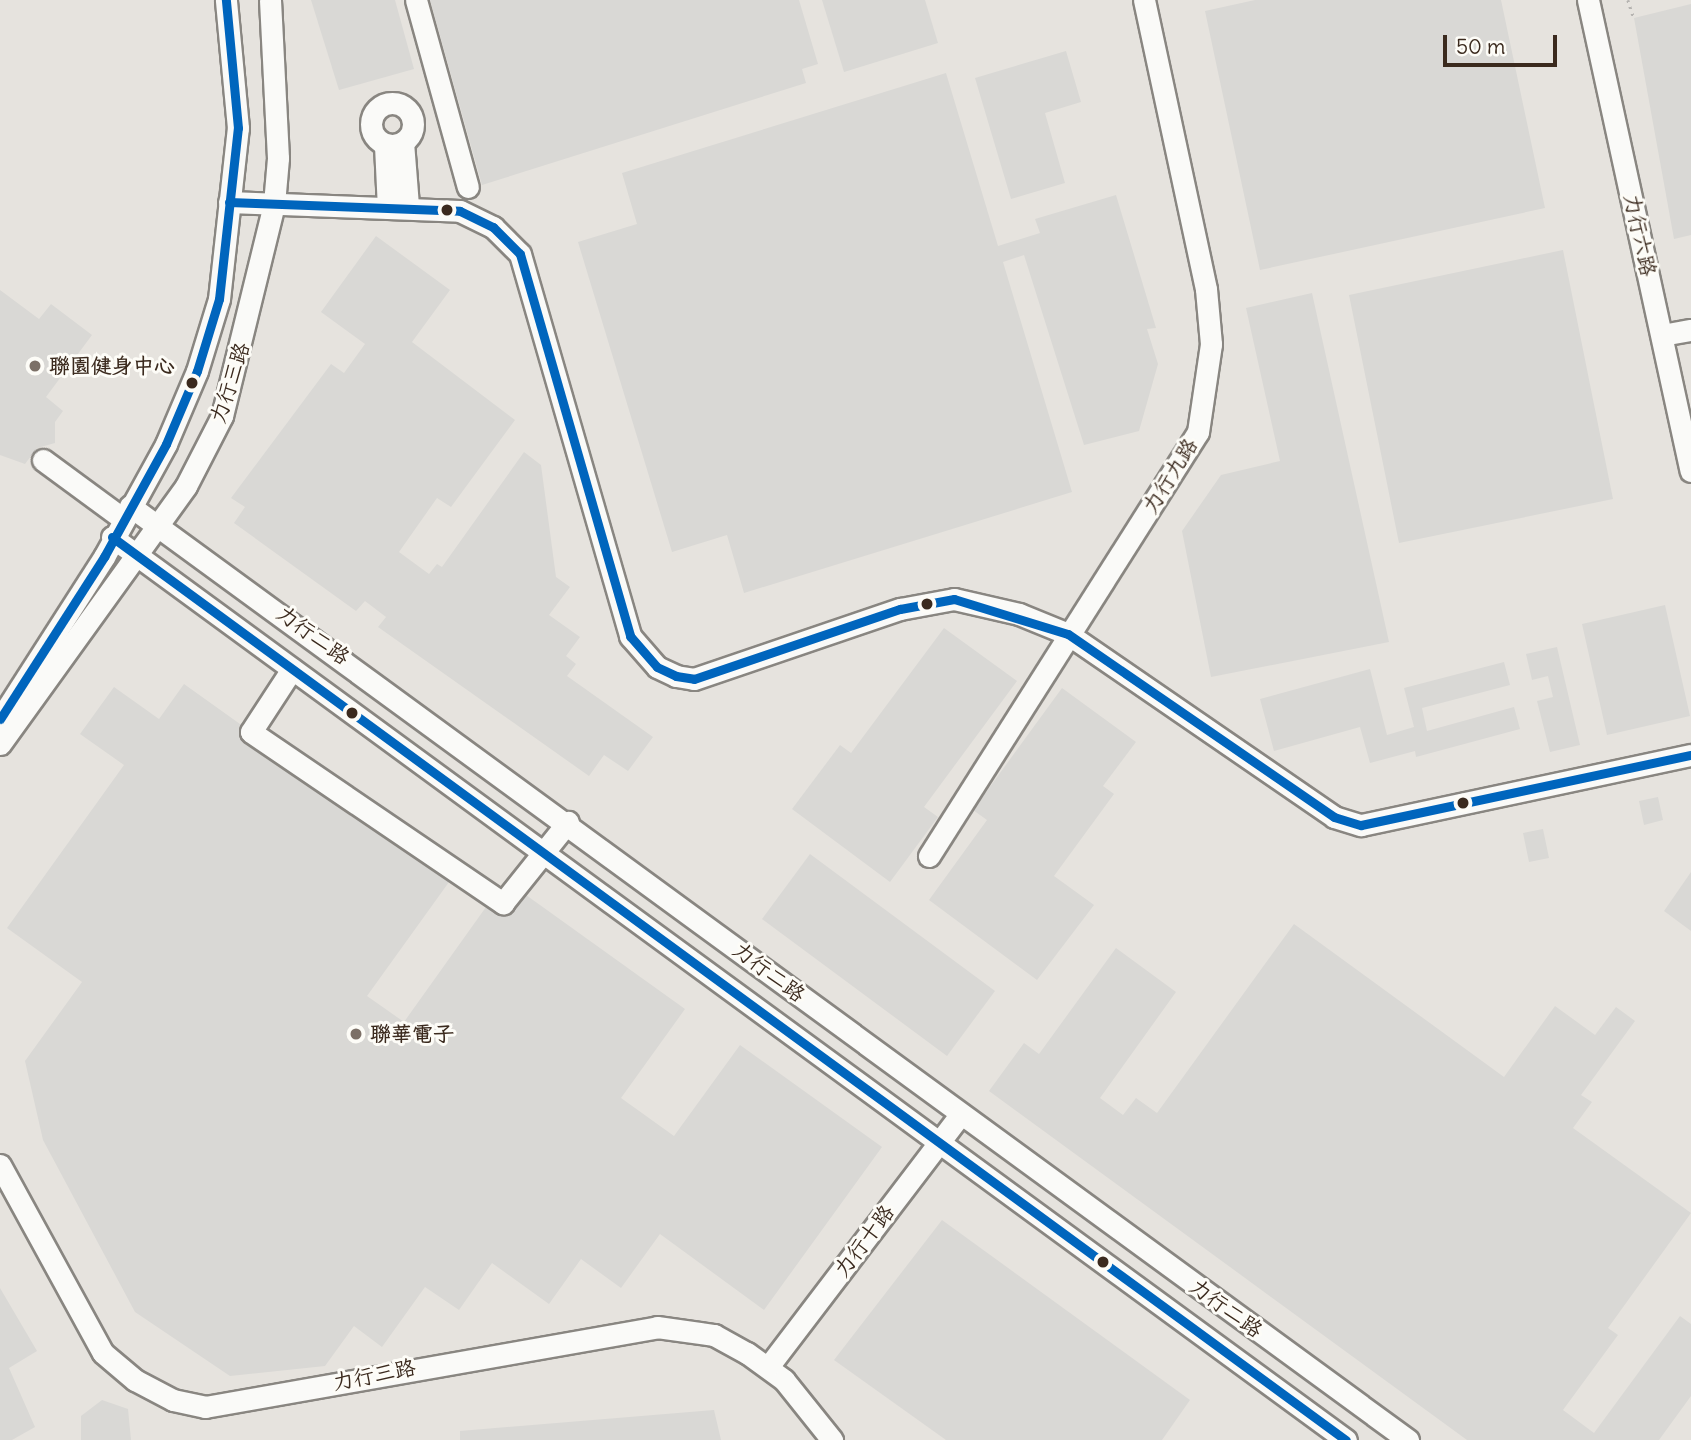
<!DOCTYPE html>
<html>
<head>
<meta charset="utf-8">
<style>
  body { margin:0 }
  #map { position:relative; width:1691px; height:1440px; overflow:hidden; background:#f4f3ef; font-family:Delius,"LXGW WenKai TC",sans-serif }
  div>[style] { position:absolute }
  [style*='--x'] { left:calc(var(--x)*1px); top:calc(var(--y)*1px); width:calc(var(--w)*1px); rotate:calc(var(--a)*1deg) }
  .built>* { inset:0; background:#e6e3de }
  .building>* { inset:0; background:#d9d8d5 }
  .path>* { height:2.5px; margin-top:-1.25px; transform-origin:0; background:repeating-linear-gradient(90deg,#b5b3b0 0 2px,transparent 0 7px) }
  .roads { filter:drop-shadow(2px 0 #898681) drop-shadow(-2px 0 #898681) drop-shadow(0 2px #898681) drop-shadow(0 -2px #898681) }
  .minor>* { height:21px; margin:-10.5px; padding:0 10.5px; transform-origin:10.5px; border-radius:10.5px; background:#fafaf8 }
  .minor>.ring { margin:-10.5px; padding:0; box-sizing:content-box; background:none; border:21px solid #fafaf8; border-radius:50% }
  .bus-1>* { height:9px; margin:-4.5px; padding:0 4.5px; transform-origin:4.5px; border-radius:4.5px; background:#0065bd }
  .dots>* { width:19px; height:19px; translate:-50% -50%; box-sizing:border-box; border:4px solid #fdfcf7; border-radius:50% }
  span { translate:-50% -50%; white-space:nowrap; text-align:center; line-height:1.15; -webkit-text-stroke:6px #fdfcf7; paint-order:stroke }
  .street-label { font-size:21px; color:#3b2a1e }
  .poi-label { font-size:21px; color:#3b2a1e; font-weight:700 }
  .left { translate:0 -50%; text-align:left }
  .scale { position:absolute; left:1443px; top:35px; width:114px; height:32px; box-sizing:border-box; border:4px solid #3b2a1e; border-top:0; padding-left:9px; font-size:21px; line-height:24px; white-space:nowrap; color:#3b2a1e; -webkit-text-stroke:5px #fdfcf7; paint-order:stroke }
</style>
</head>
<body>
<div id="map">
  <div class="built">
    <i style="clip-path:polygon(0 0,1691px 0,1691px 1440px,0 1440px)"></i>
  </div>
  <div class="building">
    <i style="clip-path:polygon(311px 0,395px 0,414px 69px,339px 90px)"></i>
    <i style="clip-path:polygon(430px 0,799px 0,818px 64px,802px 69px,806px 83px,482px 185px)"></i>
    <i style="clip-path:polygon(822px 0,925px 0,938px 43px,844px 72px)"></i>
    <i style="clip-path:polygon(1255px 0,1501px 0,1545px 208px,1260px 270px,1205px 11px)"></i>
    <i style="clip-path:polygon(1691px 4px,1691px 235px,1674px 239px,1634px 18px)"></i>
    <i style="clip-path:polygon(1066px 51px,1081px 102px,1045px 113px,1065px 183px,1011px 199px,975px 78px)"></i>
    <i style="clip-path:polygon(946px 73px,998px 246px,1040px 233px,1035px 219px,1116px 195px,1156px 328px,1147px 329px,1158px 364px,1139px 431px,1084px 445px,1024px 255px,1003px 262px,1072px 492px,744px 593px,727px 535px,672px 552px,578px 242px,637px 224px,622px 173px)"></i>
    <i style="clip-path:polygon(376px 236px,450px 290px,412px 342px,515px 420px,451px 507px,437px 498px,399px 552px,429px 574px,437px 564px,442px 567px,524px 452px,541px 465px,556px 577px,570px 587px,549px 615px,580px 637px,566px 656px,576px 664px,567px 676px,653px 737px,628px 771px,604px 755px,589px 776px,378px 627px,386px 617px,365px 601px,356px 611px,234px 523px,245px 507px,231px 498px,331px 364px,344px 373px,365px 344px,321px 312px)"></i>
    <i style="clip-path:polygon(1563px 250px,1613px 499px,1399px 543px,1349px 295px)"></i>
    <i style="clip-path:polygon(0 290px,39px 319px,51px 304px,92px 335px,46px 397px,63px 411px,55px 422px,55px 443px,37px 448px,25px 464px,0 455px)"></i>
    <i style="clip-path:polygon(1312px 293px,1389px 642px,1211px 677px,1182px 531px,1221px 475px,1280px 461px,1246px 308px)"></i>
    <i style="clip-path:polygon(1665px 605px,1690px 716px,1607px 735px,1582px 624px)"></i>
    <i style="clip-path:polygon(944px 628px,1017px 681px,924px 807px,938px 817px,890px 882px,792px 809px,840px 745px,851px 753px)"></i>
    <i style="clip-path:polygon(1557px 647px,1580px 745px,1550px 752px,1537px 701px,1553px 697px,1548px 676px,1532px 680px,1526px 654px)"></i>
    <i style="clip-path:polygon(1504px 662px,1510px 685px,1422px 708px,1427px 731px,1514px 707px,1520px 729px,1416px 757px,1415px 751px,1370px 763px,1360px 727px,1274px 751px,1260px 699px,1370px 669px,1387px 735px,1414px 727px,1404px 688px)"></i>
    <i style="clip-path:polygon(184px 684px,240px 724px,244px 743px,449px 882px,367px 996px,404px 1022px,486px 907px,507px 915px,526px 895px,685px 1009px,621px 1098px,674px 1136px,740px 1045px,882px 1147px,764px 1310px,660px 1234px,621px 1288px,581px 1259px,549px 1304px,492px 1263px,459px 1310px,425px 1287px,382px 1347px,354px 1326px,325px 1366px,230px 1376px,135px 1312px,43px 1140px,25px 1061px,82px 982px,7px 928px,124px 765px,80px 734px,114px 687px,159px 719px)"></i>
    <i style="clip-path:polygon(1062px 688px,1136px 742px,1103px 786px,1114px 794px,1054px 876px,1094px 905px,1037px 980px,929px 900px,987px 820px,973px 810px)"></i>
    <i style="clip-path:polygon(1658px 797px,1663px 820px,1644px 825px,1639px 801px)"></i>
    <i style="clip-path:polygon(1543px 829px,1549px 858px,1529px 862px,1523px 833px)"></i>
    <i style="clip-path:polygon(810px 854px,995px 991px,947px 1056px,762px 919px)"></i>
    <i style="clip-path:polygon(1691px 872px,1691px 931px,1664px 911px)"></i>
    <i style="clip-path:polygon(1294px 924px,1504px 1077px,1555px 1006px,1595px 1035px,1616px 1007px,1635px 1021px,1581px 1095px,1592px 1102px,1573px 1128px,1691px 1213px,1608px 1328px,1618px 1335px,1563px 1410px,1594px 1433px,1680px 1316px,1691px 1324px,1691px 1396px,1659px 1440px,1467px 1440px,989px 1091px,1024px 1043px,1039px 1054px,1116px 948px,1176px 992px,1100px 1098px,1123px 1115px,1136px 1098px,1157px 1113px)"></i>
    <i style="clip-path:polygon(942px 1220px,1190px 1400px,1162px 1440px,946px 1440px,834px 1360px)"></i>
    <i style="clip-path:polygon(0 1288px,37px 1351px,9px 1368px,35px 1427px,12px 1440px,0 1440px)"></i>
    <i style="clip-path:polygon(102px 1400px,128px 1409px,131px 1440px,81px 1440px,81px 1416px)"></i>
    <i style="clip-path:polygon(714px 1410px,721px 1440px,460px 1440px,460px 1431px)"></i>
  </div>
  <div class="path">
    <i style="--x:1628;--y:0;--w:19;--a:72"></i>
  </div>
  <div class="roads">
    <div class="minor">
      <i style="--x:416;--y:0;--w:194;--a:74.5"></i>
      <i style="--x:1588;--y:0;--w:482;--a:77.7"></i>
      <i class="ring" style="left:371px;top:103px;width:21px;height:21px"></i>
      <i style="--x:403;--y:142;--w:64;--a:85.5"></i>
      <i style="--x:385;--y:145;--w:63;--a:87.3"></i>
      <i style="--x:229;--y:202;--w:231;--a:2.2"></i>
      <i style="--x:460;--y:211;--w:37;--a:26"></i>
      <i style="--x:493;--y:227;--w:38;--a:45"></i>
      <i style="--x:520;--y:254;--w:398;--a:73.9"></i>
      <i style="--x:630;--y:636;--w:41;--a:48.9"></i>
      <i style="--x:657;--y:667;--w:21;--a:25"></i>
      <i style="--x:676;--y:676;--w:18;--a:9"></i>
      <i style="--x:694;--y:679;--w:218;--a:-18.8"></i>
      <i style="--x:900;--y:609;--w:55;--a:-10.5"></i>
      <i style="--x:954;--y:599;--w:67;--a:13"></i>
      <i style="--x:1019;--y:614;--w:53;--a:22.2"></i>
      <i style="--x:1068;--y:634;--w:323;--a:34.5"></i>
      <i style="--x:1334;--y:817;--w:28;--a:17"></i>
      <i style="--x:1361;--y:825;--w:337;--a:-12"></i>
      <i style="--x:1662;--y:335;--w:29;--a:-10"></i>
      <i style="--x:43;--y:460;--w:98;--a:36.3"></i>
      <i style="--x:130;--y:506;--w:1583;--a:36.16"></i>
      <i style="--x:112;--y:537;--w:1529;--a:36.2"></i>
      <i style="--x:292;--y:669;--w:75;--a:123.1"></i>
      <i style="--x:251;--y:732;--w:305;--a:34.2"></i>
      <i style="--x:503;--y:903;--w:104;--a:-51.3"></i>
      <i style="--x:0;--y:719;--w:193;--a:-57.3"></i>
      <i style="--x:104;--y:557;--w:129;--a:-61.2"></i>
      <i style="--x:166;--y:444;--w:79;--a:-67"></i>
      <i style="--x:197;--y:371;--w:75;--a:-73"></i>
      <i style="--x:219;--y:299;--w:172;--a:-83.7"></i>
      <i style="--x:238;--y:128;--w:129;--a:-95.4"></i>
      <i style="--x:0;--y:744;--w:318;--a:-54.2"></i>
      <i style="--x:186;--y:486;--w:79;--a:-62.8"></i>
      <i style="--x:222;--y:416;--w:218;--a:-76.2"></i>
      <i style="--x:274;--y:204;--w:46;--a:-85"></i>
      <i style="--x:278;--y:158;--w:158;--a:-92.9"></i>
      <i style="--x:929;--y:856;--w:502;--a:-57.61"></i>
      <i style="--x:1198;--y:432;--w:89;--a:-81.6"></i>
      <i style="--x:1211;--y:344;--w:55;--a:-95.2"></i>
      <i style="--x:1206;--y:289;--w:296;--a:-102.1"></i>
      <i style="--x:0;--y:1165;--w:214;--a:61.3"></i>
      <i style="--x:103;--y:1353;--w:42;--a:40.2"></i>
      <i style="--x:135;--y:1380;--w:43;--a:27.8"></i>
      <i style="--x:173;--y:1400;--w:33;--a:12"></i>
      <i style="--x:205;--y:1407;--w:459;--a:-10"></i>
      <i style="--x:657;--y:1327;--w:58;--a:8"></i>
      <i style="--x:714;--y:1335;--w:38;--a:29"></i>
      <i style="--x:747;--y:1353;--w:46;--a:36.1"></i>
      <i style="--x:784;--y:1380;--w:77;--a:51.3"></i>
      <i style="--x:768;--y:1367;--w:317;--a:-52.7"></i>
    </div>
  </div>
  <div class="bus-1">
    <i style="--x:229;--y:202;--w:231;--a:2.2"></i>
    <i style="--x:460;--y:211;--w:37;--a:26"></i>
    <i style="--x:493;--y:227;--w:38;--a:45"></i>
    <i style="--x:520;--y:254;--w:398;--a:73.9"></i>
    <i style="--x:630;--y:636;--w:41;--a:48.9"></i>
    <i style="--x:657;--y:667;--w:21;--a:25"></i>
    <i style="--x:676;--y:676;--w:18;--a:9"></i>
    <i style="--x:694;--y:679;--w:218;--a:-18.8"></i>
    <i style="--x:900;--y:609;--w:55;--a:-10.5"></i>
    <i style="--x:954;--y:599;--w:119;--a:17.1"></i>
    <i style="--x:1068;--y:634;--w:323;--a:34.5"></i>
    <i style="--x:1334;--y:817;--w:28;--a:17"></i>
    <i style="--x:1361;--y:825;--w:337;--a:-12"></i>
    <i style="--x:112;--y:537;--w:1529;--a:36.2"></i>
    <i style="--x:0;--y:719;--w:193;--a:-57.3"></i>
    <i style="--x:104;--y:557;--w:129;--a:-61.2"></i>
    <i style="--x:166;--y:444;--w:79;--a:-67"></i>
    <i style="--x:197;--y:371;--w:75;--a:-73"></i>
    <i style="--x:219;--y:299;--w:172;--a:-83.7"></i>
    <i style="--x:238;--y:128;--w:129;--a:-95.4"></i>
  </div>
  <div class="dots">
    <i style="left:447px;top:210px;background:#3b2a1e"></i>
    <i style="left:35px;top:366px;background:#7c7067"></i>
    <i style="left:192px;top:383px;background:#3b2a1e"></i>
    <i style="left:927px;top:604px;background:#3b2a1e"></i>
    <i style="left:352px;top:713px;background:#3b2a1e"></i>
    <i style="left:1463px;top:803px;background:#3b2a1e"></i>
    <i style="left:356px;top:1034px;background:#7c7067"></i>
    <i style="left:1103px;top:1262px;background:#3b2a1e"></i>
  </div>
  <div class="street-label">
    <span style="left:1640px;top:235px;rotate:78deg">力行六路</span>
    <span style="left:230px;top:383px;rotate:-72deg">力行三路</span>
    <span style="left:1170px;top:476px;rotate:-58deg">力行九路</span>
    <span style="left:313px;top:635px;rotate:36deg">力行二路</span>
    <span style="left:769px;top:972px;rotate:37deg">力行二路</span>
    <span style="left:864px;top:1241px;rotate:-53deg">力行十路</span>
    <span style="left:1226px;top:1308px;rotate:36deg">力行二路</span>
    <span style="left:374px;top:1375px;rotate:-11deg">力行三路</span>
  </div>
  <div class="poi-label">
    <span class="left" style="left:49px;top:366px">聯園健身中心</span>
    <span class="left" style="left:370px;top:1034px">聯華電子</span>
  </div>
  <div class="scale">50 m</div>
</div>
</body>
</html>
